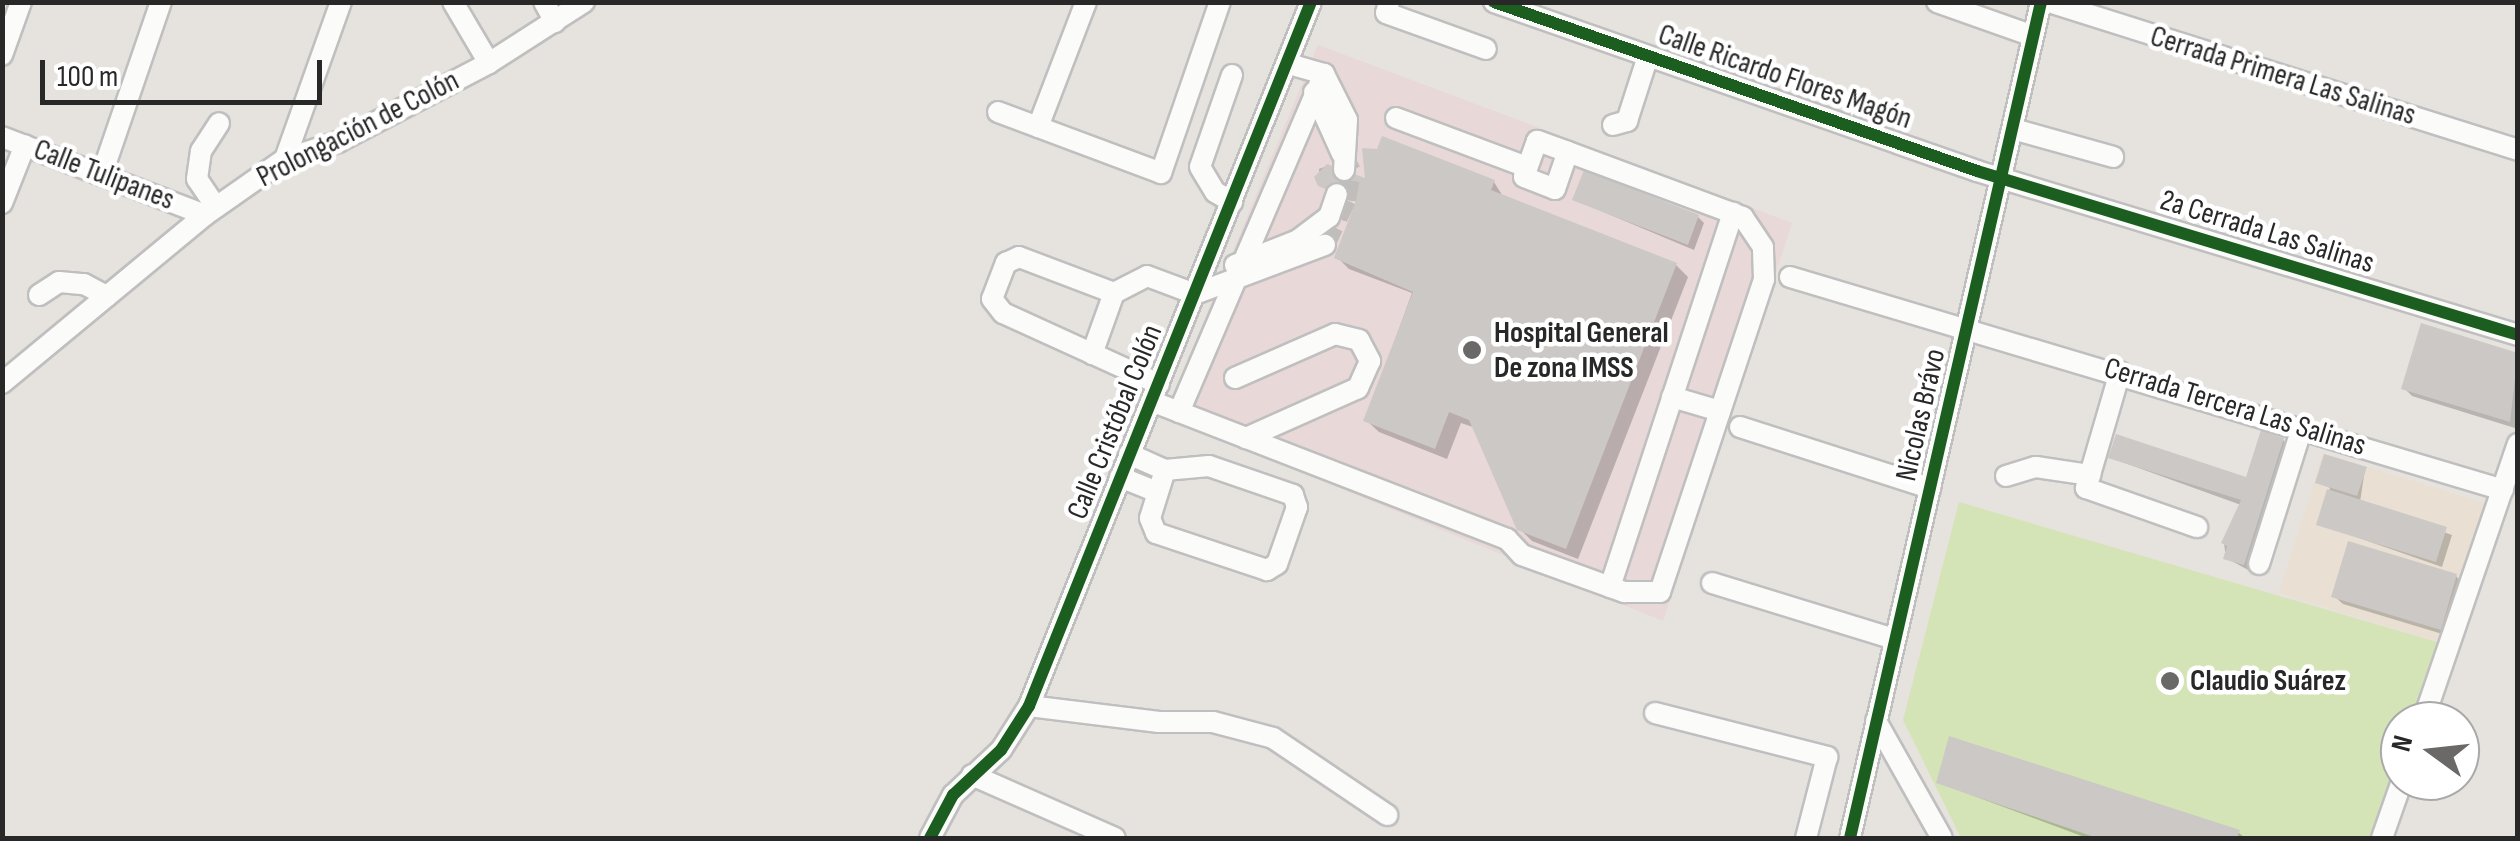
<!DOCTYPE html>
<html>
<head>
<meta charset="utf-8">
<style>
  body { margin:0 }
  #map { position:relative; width:2520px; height:841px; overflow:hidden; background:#e6e2de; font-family:"Sofia Sans Condensed",sans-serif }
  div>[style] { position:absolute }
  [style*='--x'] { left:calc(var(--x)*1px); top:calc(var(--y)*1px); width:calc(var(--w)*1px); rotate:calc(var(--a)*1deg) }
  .education>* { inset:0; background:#e9e0d3 }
  .medical>* { inset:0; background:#e8d8d8 }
  .pitch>* { inset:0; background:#d5e4b6 }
  .shadow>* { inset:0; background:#0003 }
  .building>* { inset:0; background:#cbc8c5 }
  .minor-tunnel>* { height:20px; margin-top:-10px; transform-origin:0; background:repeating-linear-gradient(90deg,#c0bdba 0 20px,transparent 0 30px) }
  .roads { filter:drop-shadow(2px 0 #c0bfbf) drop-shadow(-2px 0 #c0bfbf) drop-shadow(0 2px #c0bfbf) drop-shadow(0 -2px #c0bfbf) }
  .minor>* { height:20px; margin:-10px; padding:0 10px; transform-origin:10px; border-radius:10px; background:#fbfbfa }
  .cycleway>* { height:12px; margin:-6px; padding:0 6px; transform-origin:6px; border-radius:6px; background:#1b5e20 }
  .dots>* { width:28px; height:28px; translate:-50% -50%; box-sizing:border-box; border:5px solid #fff; border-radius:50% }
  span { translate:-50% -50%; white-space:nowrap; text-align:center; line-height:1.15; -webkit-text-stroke:9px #fff; paint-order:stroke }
  .street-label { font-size:30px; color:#282828 }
  .poi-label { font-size:30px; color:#282828; font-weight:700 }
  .left { translate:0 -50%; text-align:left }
  .frame { position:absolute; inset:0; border:5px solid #282828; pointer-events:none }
  .north { position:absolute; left:2380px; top:701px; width:100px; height:100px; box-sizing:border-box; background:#fff; border:2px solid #a9a9a9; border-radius:50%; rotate:285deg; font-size:28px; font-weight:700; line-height:40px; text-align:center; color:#282828 }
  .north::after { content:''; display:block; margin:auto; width:35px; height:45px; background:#6a6968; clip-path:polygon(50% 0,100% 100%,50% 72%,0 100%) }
  .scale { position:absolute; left:40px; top:60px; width:282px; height:45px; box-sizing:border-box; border:5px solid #282828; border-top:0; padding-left:12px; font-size:30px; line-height:35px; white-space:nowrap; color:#282828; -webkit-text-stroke:8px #fff; paint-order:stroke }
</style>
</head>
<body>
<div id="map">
  <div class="education">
    <i style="clip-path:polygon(2323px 453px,2484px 503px,2440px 643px,2279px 593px)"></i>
  </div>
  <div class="medical">
    <i style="clip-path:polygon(1318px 45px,1792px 223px,1663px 621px,1165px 416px)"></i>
  </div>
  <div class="pitch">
    <i style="clip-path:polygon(1959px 502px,2440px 643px,2413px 721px,2400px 721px,2400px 757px,2371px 838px,1961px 838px,1903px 720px)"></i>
  </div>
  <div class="shadow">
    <i style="clip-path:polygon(1327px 166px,1368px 182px,1494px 182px,1504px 198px,1676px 265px,1688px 277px,1578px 559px,1532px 541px,1519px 528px,1476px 428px,1461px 423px,1447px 459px,1379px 432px,1366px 420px,1412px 293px,1349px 269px,1337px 257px,1359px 201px,1321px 185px,1319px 169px)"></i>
    <i style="clip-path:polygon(1575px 200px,1698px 217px,1704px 223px,1694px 250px)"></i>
    <i style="clip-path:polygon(2518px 355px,2518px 429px,2412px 396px,2404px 388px)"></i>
    <i style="clip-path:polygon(2283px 440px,2291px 448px,2252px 572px,2226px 558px,2224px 543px,2241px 505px,2111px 458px,2248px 480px)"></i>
    <i style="clip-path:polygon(2365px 469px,2360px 502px,2452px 535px,2442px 567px,2319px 524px,2330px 488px,2318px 482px)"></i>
    <i style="clip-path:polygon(2456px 576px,2464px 585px,2449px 636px,2343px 604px,2334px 596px)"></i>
    <i style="clip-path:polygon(1939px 783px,2238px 832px,2245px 838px,2087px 838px)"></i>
  </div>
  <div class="building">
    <i style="clip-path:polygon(1382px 136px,1495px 180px,1491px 190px,1677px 263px,1566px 549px,1517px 530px,1469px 420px,1449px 412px,1435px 449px,1363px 421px,1413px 292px,1334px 258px,1356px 201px,1318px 186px,1314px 177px,1327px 164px,1365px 178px,1362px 148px,1377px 149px)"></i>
    <i style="clip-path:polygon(1584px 170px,1699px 215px,1688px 245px,1572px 200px)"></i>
    <i style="clip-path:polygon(2421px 323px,2518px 353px,2510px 422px,2401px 389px)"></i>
    <i style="clip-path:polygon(2261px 430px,2284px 438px,2244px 565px,2223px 559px,2227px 546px,2221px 543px,2241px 500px,2108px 458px,2116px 434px,2246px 477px)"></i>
    <i style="clip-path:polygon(2324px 454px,2367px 467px,2357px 496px,2315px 483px)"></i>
    <i style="clip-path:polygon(2327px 489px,2447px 527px,2436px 562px,2316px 525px)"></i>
    <i style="clip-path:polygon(2348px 541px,2457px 574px,2441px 630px,2331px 597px)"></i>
    <i style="clip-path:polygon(1949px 736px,2240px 830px,2237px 838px,2097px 838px,1936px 783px)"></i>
  </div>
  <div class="minor-tunnel">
    <i style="--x:1325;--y:245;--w:50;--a:-65"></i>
    <i style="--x:1346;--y:200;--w:29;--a:-80"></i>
    <i style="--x:1351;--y:171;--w:18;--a:-117"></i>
  </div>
  <div class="roads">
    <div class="minor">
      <i style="--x:453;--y:2;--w:71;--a:59.5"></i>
      <i style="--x:544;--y:2;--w:23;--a:61"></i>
      <i style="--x:1389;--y:2;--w:11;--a:105"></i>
      <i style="--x:1386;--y:13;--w:106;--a:19.8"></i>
      <i style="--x:1494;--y:2;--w:512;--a:19.28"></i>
      <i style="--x:1977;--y:171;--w:565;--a:16.86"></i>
      <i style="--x:1937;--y:2;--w:102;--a:19.5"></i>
      <i style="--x:2049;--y:2;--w:492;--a:17.5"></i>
      <i style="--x:2;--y:55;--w:56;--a:-70.3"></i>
      <i style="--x:1324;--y:74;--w:51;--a:63.4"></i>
      <i style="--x:1347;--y:120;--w:50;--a:93.4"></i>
      <i style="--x:1232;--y:75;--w:97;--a:109.2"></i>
      <i style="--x:1200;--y:167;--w:29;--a:59"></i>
      <i style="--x:1215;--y:192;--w:20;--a:30"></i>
      <i style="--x:1314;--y:92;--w:68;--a:65.7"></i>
      <i style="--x:998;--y:112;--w:174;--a:20.5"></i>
      <i style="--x:1161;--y:173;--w:181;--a:-71"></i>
      <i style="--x:1396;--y:118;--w:140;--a:20.5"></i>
      <i style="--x:1613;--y:125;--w:15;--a:-16"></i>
      <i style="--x:1627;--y:121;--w:68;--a:-72.1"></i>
      <i style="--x:1038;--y:127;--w:134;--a:-69"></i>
      <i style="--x:2013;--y:129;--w:104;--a:15.6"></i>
      <i style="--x:2;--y:137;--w:217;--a:21"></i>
      <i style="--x:285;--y:159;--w:167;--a:-70.4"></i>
      <i style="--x:103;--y:171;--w:179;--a:-71.1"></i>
      <i style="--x:2;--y:203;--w:62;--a:-68.4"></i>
      <i style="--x:216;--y:207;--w:34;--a:-124"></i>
      <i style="--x:197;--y:179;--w:28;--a:-82"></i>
      <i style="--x:201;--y:151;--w:33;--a:-57"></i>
      <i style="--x:1235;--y:265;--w:68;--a:-21.6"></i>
      <i style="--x:1298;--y:240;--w:39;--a:-37"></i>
      <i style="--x:1329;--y:217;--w:24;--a:-71"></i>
      <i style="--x:1790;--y:277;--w:744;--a:16.63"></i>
      <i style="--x:39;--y:295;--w:24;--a:-33"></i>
      <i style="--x:59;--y:282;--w:25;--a:5"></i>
      <i style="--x:84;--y:284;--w:26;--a:28"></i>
      <i style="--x:1092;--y:354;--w:65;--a:-70.2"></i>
      <i style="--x:2120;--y:372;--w:121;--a:106.3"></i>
      <i style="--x:2086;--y:488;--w:118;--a:19.4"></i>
      <i style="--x:1235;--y:378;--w:109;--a:-23.7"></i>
      <i style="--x:1335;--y:334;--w:25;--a:14"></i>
      <i style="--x:1359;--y:340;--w:24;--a:62"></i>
      <i style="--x:1370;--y:361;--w:30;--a:114"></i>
      <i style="--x:1358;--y:388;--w:123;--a:155.9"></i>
      <i style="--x:2;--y:383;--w:264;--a:-39.6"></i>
      <i style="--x:205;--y:215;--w:98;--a:-35"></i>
      <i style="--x:285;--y:159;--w:56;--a:-17.8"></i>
      <i style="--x:338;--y:142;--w:170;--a:-27.6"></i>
      <i style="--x:489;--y:63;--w:113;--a:-32.7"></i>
      <i style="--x:1159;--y:384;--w:171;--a:-155.5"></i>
      <i style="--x:1003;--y:313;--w:18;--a:-128"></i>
      <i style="--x:992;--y:299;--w:39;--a:-69"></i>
      <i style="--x:1006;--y:263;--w:14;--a:-25"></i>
      <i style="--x:1019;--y:257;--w:102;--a:20.8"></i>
      <i style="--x:1114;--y:293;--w:37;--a:-27"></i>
      <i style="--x:1147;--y:276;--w:51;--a:20.6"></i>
      <i style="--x:1195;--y:294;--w:139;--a:-20.7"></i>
      <i style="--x:1672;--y:397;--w:50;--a:16.3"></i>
      <i style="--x:1151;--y:401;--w:382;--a:21.2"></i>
      <i style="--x:1507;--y:539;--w:22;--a:47"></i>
      <i style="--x:1522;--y:555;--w:109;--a:19.9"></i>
      <i style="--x:1624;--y:592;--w:36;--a:0"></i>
      <i style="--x:1660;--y:592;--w:330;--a:-71.6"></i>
      <i style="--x:1764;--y:279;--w:32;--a:-92"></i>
      <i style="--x:1763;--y:247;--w:36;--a:-124"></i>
      <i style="--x:1743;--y:217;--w:187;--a:-159.6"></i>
      <i style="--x:1568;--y:152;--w:33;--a:-160"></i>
      <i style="--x:1537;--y:141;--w:38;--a:110"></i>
      <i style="--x:1524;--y:177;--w:33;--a:21"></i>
      <i style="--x:1555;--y:189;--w:39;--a:-71"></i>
      <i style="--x:1179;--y:412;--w:368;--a:-66.8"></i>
      <i style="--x:1324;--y:74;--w:37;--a:-164"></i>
      <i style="--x:1740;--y:427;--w:200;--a:17.8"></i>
      <i style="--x:1129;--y:454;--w:39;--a:24"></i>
      <i style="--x:1165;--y:470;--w:44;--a:-5.2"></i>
      <i style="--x:1209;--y:466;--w:89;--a:19"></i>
      <i style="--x:1293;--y:495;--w:13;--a:72"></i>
      <i style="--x:1297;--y:507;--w:60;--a:109.3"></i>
      <i style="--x:1277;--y:564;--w:12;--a:149"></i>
      <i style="--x:1267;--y:570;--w:117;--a:-161.6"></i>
      <i style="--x:1156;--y:533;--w:16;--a:-112"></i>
      <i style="--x:1150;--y:518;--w:50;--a:-72.6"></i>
      <i style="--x:2006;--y:476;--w:31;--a:-17"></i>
      <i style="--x:2036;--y:467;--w:55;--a:8.4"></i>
      <i style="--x:1120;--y:477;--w:40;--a:22"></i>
      <i style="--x:2259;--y:564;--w:143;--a:-72.5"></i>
      <i style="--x:1712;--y:583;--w:190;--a:17.1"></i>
      <i style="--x:1610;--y:587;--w:394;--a:-71.8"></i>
      <i style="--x:1029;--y:706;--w:131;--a:7"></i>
      <i style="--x:1159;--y:722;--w:54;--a:0"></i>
      <i style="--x:1213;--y:722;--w:62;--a:14.9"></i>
      <i style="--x:1273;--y:738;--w:138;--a:34"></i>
      <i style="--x:1655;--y:713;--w:178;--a:14.3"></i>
      <i style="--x:1827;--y:757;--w:84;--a:104.5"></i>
      <i style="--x:1876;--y:721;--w:134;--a:60.6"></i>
      <i style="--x:2423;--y:721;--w:293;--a:-71.1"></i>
      <i style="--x:972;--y:775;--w:156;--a:23.8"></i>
      <i style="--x:930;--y:838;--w:49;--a:-61.9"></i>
      <i style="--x:953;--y:795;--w:66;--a:-43.2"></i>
      <i style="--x:1001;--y:750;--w:52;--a:-57.5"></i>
      <i style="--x:1029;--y:706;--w:758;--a:-68.17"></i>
      <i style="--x:1850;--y:838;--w:858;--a:-77.13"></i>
      <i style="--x:2382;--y:838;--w:60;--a:-70.7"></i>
    </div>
  </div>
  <div class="cycleway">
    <i style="--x:1494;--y:2;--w:512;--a:19.28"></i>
    <i style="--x:1977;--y:171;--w:565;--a:16.86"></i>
    <i style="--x:930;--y:838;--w:49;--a:-61.9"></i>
    <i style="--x:953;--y:795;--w:66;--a:-43.2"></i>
    <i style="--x:1001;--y:750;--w:52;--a:-57.5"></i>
    <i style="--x:1029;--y:706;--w:758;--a:-68.17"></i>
    <i style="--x:1850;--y:838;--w:858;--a:-77.13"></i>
  </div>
  <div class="dots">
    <i style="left:1472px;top:350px;background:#6a6968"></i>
    <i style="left:2170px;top:681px;background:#6a6968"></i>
  </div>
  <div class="street-label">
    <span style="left:2283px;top:76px;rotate:17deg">Cerrada Primera Las Salinas</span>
    <span style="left:1785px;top:77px;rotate:19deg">Calle Ricardo Flores Magón</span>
    <span style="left:358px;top:129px;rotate:-27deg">Prolongación de Colón</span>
    <span style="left:104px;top:175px;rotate:21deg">Calle Tulipanes</span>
    <span style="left:2267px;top:232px;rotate:17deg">2a Cerrada Las Salinas</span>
    <span style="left:2235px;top:407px;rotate:17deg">Cerrada Tercera Las Salinas</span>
    <span style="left:1921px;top:415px;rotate:-77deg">Nicolas Brávo</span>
    <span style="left:1115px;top:422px;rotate:-68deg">Calle Cristóbal Colón</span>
  </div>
  <div class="poi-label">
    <span class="left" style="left:1494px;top:350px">Hospital General<br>De zona IMSS</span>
    <span class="left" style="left:2190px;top:681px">Claudio Suárez</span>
  </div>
  <div class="frame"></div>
  <div class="north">N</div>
  <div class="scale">100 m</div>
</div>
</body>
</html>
